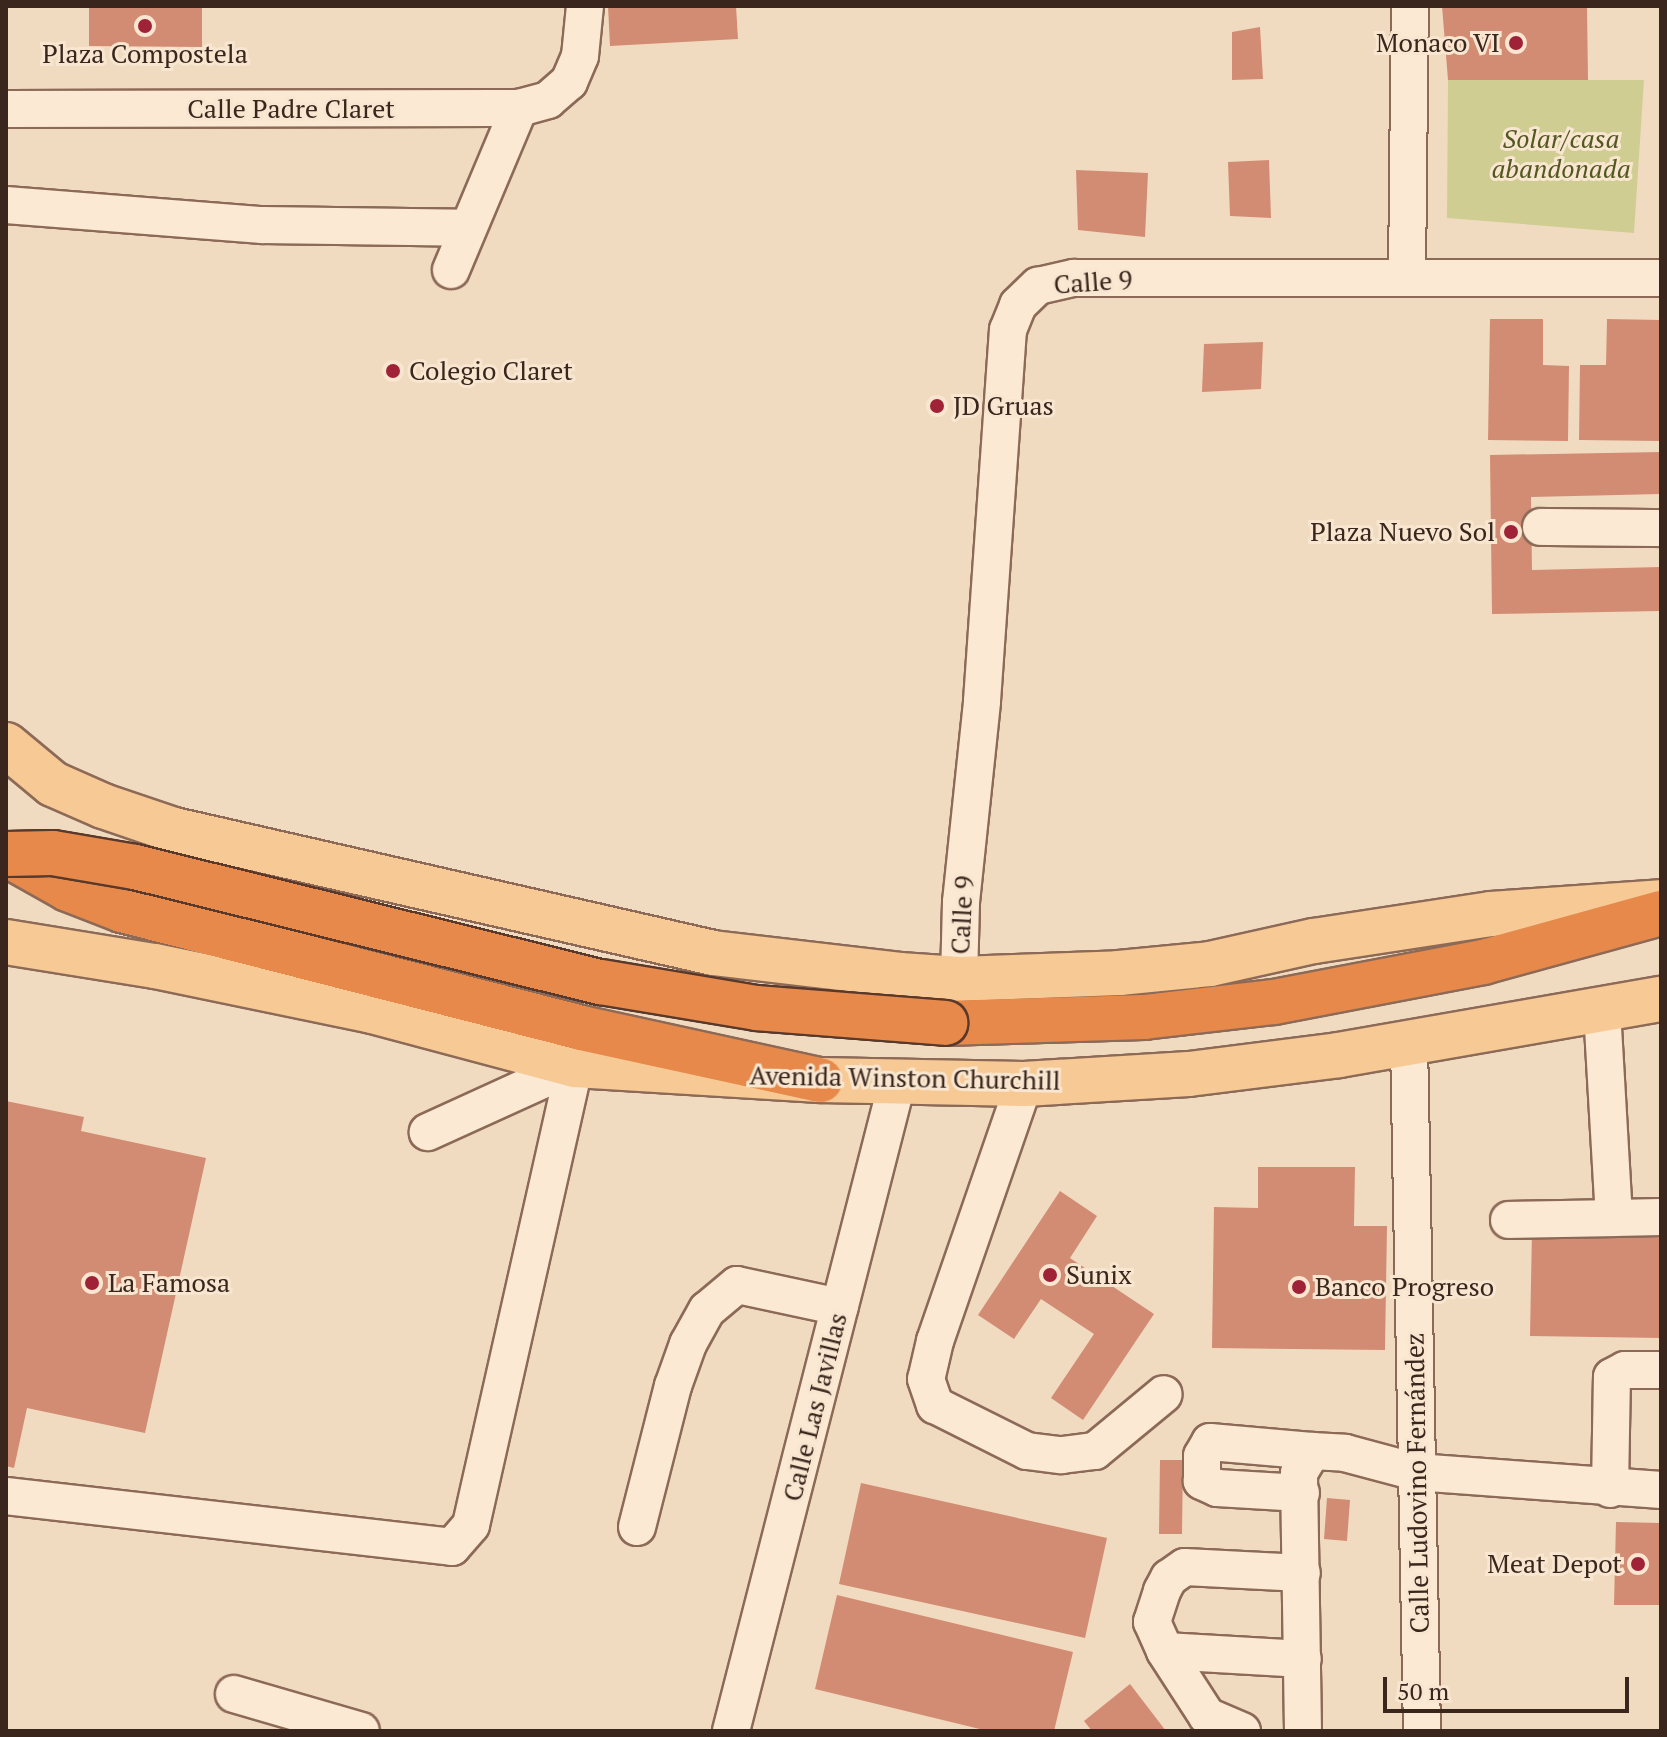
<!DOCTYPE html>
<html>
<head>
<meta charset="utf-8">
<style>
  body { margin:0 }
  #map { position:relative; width:1667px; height:1737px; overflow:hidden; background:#f1dbc0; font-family:"PT Serif",serif }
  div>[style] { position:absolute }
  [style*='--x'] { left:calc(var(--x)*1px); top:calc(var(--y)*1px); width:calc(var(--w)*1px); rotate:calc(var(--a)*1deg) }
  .green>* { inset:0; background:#d0cd93 }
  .building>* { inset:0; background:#d28c73 }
  .roads { filter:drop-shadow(2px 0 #8c6a57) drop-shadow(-2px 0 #8c6a57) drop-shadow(0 2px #8c6a57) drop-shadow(0 -2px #8c6a57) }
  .minor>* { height:36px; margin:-18px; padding:0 18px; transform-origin:18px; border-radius:18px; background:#fbe9d4 }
  .major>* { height:44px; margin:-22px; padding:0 22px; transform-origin:22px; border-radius:22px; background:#f7c995 }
  .highway>* { height:44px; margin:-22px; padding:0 22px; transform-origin:22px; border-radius:22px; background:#e7894a }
  .bridges { filter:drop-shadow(2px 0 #59392b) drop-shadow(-2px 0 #59392b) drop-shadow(0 2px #59392b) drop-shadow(0 -2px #59392b) }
  .highway-bridge>* { height:44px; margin:-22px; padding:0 22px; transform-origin:22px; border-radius:22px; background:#e7894a }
  .dots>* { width:22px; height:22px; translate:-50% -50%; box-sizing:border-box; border:4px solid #f8e6d0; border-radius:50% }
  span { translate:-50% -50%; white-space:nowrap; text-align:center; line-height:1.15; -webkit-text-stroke:6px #f8e6d0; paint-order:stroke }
  .poi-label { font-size:26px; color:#3a261c }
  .right { translate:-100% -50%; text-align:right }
  .left { translate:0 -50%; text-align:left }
  .street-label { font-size:26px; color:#3a261c }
  .park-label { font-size:26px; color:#535821; font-style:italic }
  .frame { position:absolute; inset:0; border:8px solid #3a261c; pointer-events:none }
  .scale { position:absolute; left:1383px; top:1677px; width:246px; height:36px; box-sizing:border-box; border:4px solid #3a261c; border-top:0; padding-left:10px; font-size:24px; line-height:28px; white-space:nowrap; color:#3a261c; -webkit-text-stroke:6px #f8e6d0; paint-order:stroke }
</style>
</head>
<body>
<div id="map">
  <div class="green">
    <i style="clip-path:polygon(1448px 80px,1644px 80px,1634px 233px,1447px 218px)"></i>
  </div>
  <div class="building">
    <i style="clip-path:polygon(89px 6px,202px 6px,202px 47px,89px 46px)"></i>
    <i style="clip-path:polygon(608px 6px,736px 6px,738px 39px,610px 46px)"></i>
    <i style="clip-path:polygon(1442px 6px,1587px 6px,1588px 80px,1448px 80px)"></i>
    <i style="clip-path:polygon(1260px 27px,1263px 79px,1232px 80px,1232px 32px)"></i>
    <i style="clip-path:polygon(1269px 160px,1271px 218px,1230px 216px,1228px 162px)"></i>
    <i style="clip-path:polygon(1076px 170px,1148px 173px,1145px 237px,1078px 230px)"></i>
    <i style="clip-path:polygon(1490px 319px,1543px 319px,1543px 365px,1569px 366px,1568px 441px,1488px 440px)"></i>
    <i style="clip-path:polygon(1607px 319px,1661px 320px,1660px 441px,1579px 440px,1580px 365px,1606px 365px)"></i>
    <i style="clip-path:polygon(1263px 342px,1261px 389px,1202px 392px,1204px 344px)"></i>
    <i style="clip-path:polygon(1661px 452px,1661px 494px,1531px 497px,1532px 570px,1661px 567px,1661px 611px,1492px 614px,1490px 455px)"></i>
    <i style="clip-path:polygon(6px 1101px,84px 1117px,81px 1131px,206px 1158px,145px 1433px,27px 1408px,14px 1468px,6px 1466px)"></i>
    <i style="clip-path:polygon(1258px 1167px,1355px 1167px,1354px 1226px,1387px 1226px,1385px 1350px,1212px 1348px,1214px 1207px,1258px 1208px)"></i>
    <i style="clip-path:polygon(1060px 1191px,1097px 1216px,1070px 1258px,1154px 1314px,1083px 1420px,1051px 1398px,1094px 1334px,1041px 1299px,1014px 1339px,978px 1315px)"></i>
    <i style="clip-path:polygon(1532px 1230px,1661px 1231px,1661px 1338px,1530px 1336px)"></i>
    <i style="clip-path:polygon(1160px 1460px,1183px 1460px,1182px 1534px,1159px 1534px)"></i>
    <i style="clip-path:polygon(861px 1483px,1107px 1538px,1085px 1638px,839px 1584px)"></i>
    <i style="clip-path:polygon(1327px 1498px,1350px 1500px,1347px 1541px,1324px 1539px)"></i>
    <i style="clip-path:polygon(1616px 1522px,1661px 1523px,1661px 1605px,1614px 1605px)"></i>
    <i style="clip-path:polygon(837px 1595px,1073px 1652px,1054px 1731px,988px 1731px,815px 1689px)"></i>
    <i style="clip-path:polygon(1130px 1684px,1166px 1731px,1092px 1731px,1084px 1721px)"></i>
  </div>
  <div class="roads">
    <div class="minor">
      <i style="--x:6;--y:109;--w:513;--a:-0.11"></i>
      <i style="--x:519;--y:108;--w:30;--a:-15"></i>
      <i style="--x:548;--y:100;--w:28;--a:-41"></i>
      <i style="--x:569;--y:82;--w:28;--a:-67"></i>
      <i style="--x:580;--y:56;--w:50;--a:-84.3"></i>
      <i style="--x:6;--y:205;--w:257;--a:4.5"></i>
      <i style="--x:262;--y:225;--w:204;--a:0.8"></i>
      <i style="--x:451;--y:270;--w:176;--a:-67.2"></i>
      <i style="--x:1407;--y:277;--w:271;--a:-89.4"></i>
      <i style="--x:1541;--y:527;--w:120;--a:0.5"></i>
      <i style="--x:959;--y:979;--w:77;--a:-88.5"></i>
      <i style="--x:961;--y:902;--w:202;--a:-84"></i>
      <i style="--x:982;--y:701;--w:372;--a:-86"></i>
      <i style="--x:1008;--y:330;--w:27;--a:-68"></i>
      <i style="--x:1018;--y:305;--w:28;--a:-44"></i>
      <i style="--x:1038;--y:286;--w:37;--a:-13"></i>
      <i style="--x:1074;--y:278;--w:587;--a:0"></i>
      <i style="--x:1602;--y:1010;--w:208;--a:86.7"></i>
      <i style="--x:1614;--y:1218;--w:47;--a:-1.2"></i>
      <i style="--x:1409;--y:1043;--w:688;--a:88.92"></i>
      <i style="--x:1024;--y:1084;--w:272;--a:109.1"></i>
      <i style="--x:935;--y:1341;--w:39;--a:103"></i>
      <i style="--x:926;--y:1379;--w:28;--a:71"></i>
      <i style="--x:935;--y:1405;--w:103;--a:26.6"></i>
      <i style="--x:1027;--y:1451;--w:35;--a:7"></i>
      <i style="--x:1062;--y:1455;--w:33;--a:-7"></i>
      <i style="--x:1095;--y:1451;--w:89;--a:-39.6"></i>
      <i style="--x:1509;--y:1220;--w:105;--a:-1.1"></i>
      <i style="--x:1610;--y:1489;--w:112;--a:-89"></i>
      <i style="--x:1612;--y:1377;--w:15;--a:-28"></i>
      <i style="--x:1625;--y:1370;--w:36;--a:0"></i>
      <i style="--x:1301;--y:1493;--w:84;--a:-176.6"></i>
      <i style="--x:1217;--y:1488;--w:17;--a:-155"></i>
      <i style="--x:1202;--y:1481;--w:25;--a:-90"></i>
      <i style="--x:1202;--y:1456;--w:16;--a:-60"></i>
      <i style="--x:1210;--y:1442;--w:102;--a:5"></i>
      <i style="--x:6;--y:1496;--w:449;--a:6.5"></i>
      <i style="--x:452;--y:1547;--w:29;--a:-49"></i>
      <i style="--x:471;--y:1525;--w:472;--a:-77.3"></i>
      <i style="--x:575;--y:1065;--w:162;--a:155.5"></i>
      <i style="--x:637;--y:1527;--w:146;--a:-75.7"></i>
      <i style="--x:673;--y:1386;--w:45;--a:-70.3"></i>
      <i style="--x:688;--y:1344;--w:39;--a:-61"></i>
      <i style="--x:707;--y:1310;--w:39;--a:-40"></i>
      <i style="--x:737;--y:1285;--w:105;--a:12.1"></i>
      <i style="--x:1165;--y:1651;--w:138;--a:3.3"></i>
      <i style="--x:234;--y:1694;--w:132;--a:16.2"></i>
      <i style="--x:731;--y:1731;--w:669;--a:-75.63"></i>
      <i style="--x:1242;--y:1731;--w:38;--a:-157"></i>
      <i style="--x:1207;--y:1716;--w:77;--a:-122.9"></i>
      <i style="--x:1165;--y:1651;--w:32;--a:-114"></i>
      <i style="--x:1152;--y:1622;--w:33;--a:-72"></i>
      <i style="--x:1162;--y:1591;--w:15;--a:-62"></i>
      <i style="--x:1169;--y:1578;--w:19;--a:-35"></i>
      <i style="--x:1185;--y:1567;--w:117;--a:2.9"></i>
      <i style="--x:1303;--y:1731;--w:258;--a:-90.9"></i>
      <i style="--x:1299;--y:1473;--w:26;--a:-59"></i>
      <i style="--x:1312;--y:1451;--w:33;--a:3"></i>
      <i style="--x:1345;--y:1453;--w:73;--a:15"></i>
      <i style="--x:1416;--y:1472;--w:246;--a:4.2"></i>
    </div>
    <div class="major">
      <i style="--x:6;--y:745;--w:61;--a:39.7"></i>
      <i style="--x:53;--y:784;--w:55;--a:23.7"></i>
      <i style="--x:103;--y:806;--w:75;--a:18.7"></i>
      <i style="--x:174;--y:830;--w:553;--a:12.85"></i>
      <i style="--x:713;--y:953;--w:188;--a:6.7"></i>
      <i style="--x:900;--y:975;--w:59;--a:3.9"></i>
      <i style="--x:959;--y:979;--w:160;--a:-2.1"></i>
      <i style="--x:1119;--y:973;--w:91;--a:-5.6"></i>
      <i style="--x:1210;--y:964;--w:107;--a:-12.5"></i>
      <i style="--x:1314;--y:941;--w:179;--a:-8.7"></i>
      <i style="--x:1491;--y:914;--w:170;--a:-4"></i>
      <i style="--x:6;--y:942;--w:151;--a:9.2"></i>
      <i style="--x:155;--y:966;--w:222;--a:11.7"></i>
      <i style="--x:372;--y:1011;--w:210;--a:14.9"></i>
      <i style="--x:575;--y:1065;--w:245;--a:3.5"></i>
      <i style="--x:820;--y:1080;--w:204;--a:1.1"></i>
      <i style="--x:1024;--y:1084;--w:165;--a:-3.5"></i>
      <i style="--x:1189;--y:1074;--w:151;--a:-7.2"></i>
      <i style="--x:1339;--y:1055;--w:327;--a:-9.9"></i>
    </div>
    <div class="highway">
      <i style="--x:6;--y:854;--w:71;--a:29.4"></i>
      <i style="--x:68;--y:889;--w:58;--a:21.3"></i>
      <i style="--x:122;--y:910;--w:474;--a:14.4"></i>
      <i style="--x:581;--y:1028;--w:245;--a:12.3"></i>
      <i style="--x:945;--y:1023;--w:199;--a:-1.7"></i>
      <i style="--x:1144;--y:1017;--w:131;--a:-6.6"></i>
      <i style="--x:1274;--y:1002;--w:213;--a:-10.8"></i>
      <i style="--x:1483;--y:962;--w:185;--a:-15.4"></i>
    </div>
  </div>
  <div class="bridges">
    <div class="highway-bridge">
      <i style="--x:6;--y:854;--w:47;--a:-1.2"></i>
      <i style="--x:53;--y:853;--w:83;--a:9.7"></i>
      <i style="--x:135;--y:867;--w:480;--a:13.9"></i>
      <i style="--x:601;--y:982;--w:157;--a:9.5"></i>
      <i style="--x:756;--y:1008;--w:190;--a:4.5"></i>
    </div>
  </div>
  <div class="dots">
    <i style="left:145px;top:26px;background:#9f2237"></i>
    <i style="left:1516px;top:43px;background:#9f2237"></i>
    <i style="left:393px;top:371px;background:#9f2237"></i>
    <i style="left:937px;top:406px;background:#9f2237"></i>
    <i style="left:1511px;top:532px;background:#9f2237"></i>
    <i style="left:1050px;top:1275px;background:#9f2237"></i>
    <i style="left:92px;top:1283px;background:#9f2237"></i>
    <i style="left:1299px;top:1287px;background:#9f2237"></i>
    <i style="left:1638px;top:1564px;background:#9f2237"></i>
  </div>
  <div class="poi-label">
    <span class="right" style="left:1500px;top:43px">Monaco VI</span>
    <span style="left:145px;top:54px">Plaza Compostela</span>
    <span class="left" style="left:409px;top:371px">Colegio Claret</span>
    <span class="left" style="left:953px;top:406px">JD Gruas</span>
    <span class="right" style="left:1495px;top:532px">Plaza Nuevo Sol</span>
    <span class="left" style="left:1066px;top:1275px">Sunix</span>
    <span class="left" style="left:108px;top:1283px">La Famosa</span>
    <span class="left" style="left:1315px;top:1287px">Banco Progreso</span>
    <span class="right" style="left:1622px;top:1564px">Meat Depot</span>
  </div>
  <div class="street-label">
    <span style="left:291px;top:109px">Calle Padre Claret</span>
    <span style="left:1093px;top:282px;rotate:-4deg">Calle 9</span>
    <span style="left:962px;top:915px;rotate:-87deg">Calle 9</span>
    <span style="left:905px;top:1078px;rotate:1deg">Avenida Winston Churchill</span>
    <span style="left:815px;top:1407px;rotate:-76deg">Calle Las Javillas</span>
    <span style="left:1417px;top:1483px;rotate:-91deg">Calle Ludovino Fernández</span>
  </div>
  <div class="park-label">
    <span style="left:1561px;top:154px">Solar/casa<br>abandonada</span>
  </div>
  <div class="frame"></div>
  <div class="scale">50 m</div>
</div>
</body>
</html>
